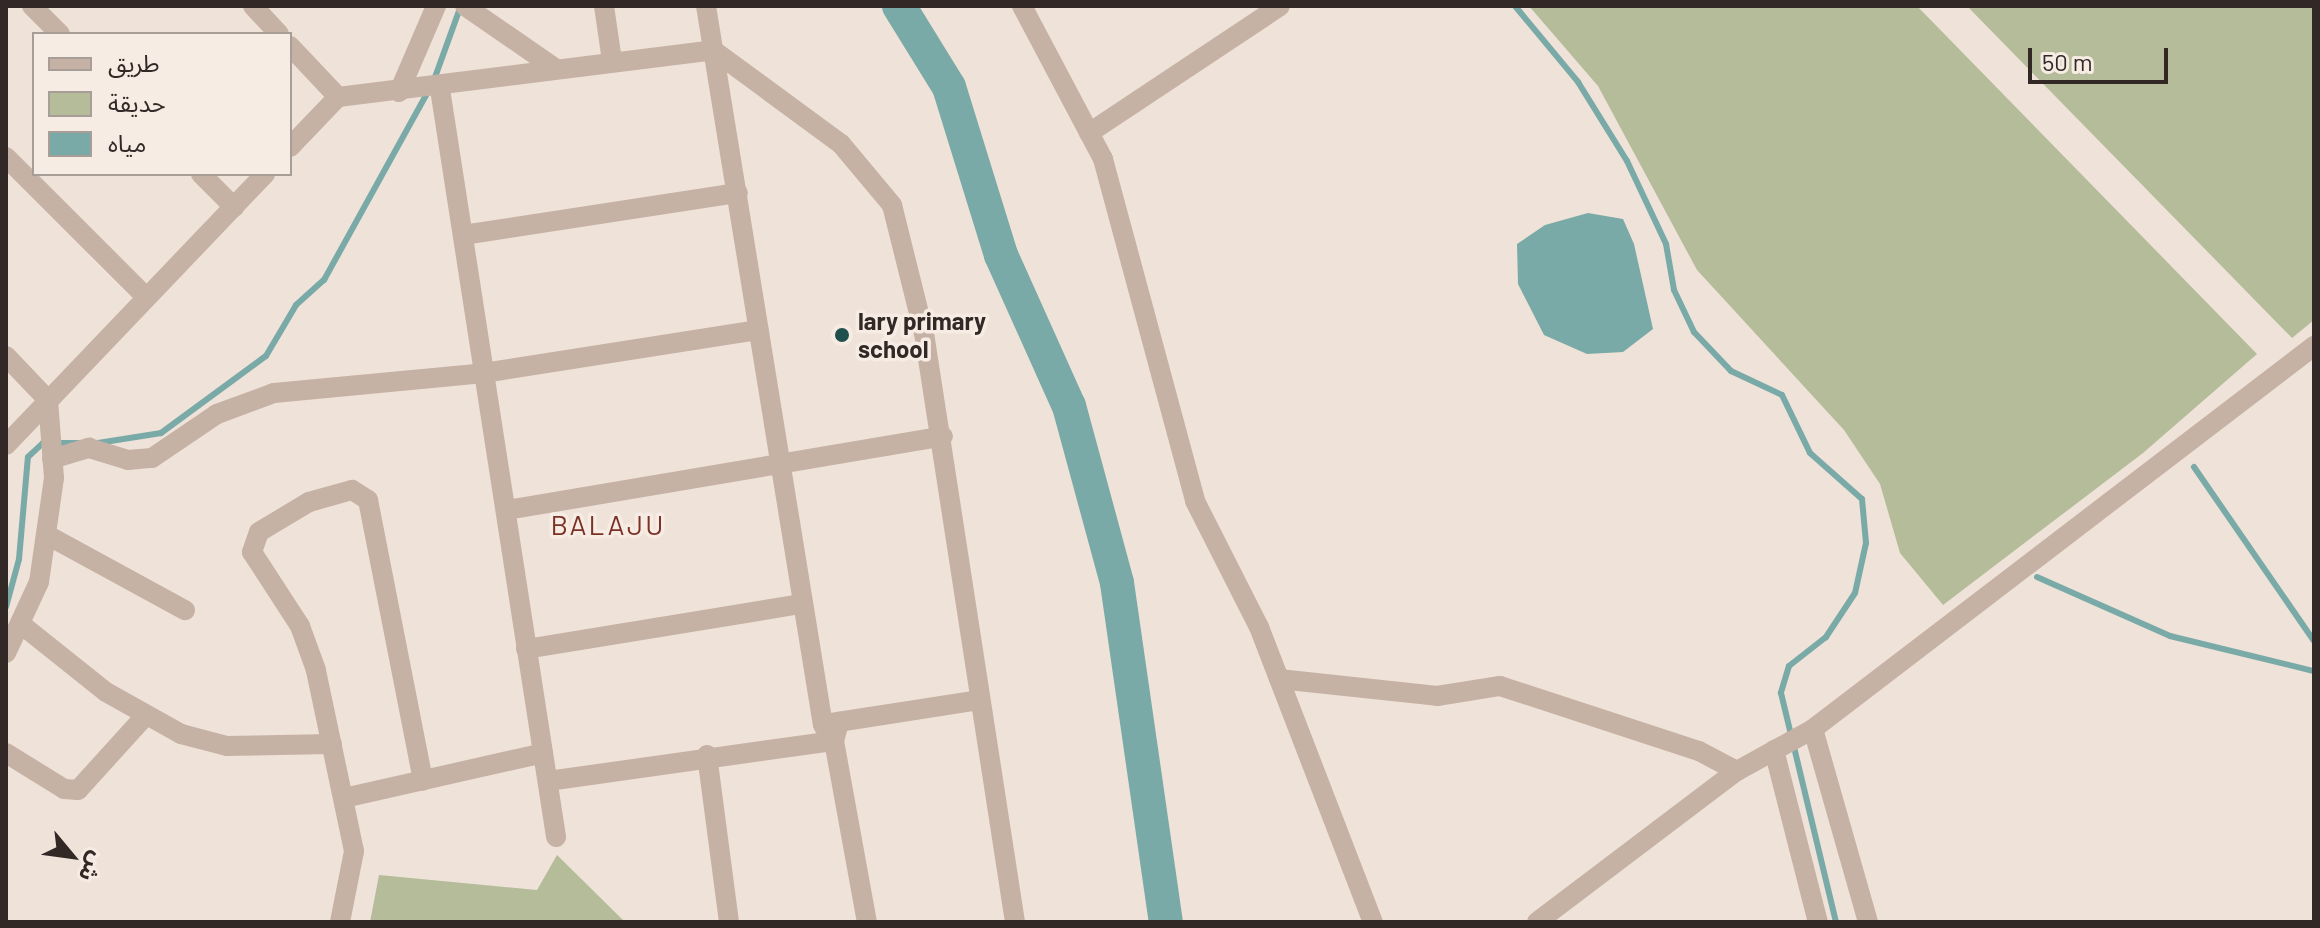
<!DOCTYPE html>
<html>
<head>
<meta charset="utf-8">
<style>
  body { margin:0 }
  #map { position:relative; width:2320px; height:928px; overflow:hidden; background:#efe2d8; font-family:Barlow,"Noto Sans Arabic",sans-serif }
  div>[style] { position:absolute }
  [style*='--x'] { left:calc(var(--x)*1px); top:calc(var(--y)*1px); width:calc(var(--w)*1px); rotate:calc(var(--a)*1deg) }
  .green>* { inset:0; background:#b4bc99 }
  .water>* { inset:0; background:#79aaa7 }
  .stream>* { height:6px; margin:-3px; padding:0 3px; transform-origin:3px; border-radius:3px; background:#79aaa7 }
  .river>* { height:34px; margin:-17px; padding:0 17px; transform-origin:17px; border-radius:17px; background:#79aaa7 }
  .minor>* { height:20px; margin:-10px; padding:0 10px; transform-origin:10px; border-radius:10px; background:#c6b1a5 }
  .dots>* { width:22px; height:22px; translate:-50% -50%; box-sizing:border-box; border:4px solid #f7ece4; border-radius:50% }
  span { translate:-50% -50%; white-space:nowrap; text-align:center; line-height:1.15; -webkit-text-stroke:7px #f7ece4; paint-order:stroke }
  .poi-label { font-size:24px; color:#322826; font-weight:700 }
  .left { translate:0 -50%; text-align:left }
  .quarter-label { font-size:28px; color:#7b3125; letter-spacing:2px }
  .frame { position:absolute; inset:0; border:8px solid #322826; pointer-events:none }
  .legend { position:absolute; left:32px; top:32px; width:260px; height:144px; box-sizing:border-box; background:#f7ece4; border:2px solid #a89e98; margin:0; padding:10px 14px; list-style:none; font-size:24px; color:#322826 }
  .legend li { display:flex; align-items:center; gap:16px; height:40px }
  .legend b { width:40px; border:2px solid #a89e98 }
  .north { position:absolute; left:32px; top:816px; width:80px; height:80px; -webkit-text-stroke:6px #f7ece4; paint-order:stroke; rotate:119deg; font-size:22px; font-weight:700; line-height:32px; text-align:center; color:#322826 }
  .north::after { content:''; display:block; margin:auto; width:28px; height:36px; background:#322826; clip-path:polygon(50% 0,100% 100%,50% 72%,0 100%) }
  .scale { position:absolute; left:2028px; top:48px; width:140px; height:36px; box-sizing:border-box; border:4px solid #322826; border-top:0; padding-left:10px; font-size:24px; line-height:28px; white-space:nowrap; color:#322826; -webkit-text-stroke:6px #f7ece4; paint-order:stroke }
</style>
</head>
<body>
<div id="map">
  <div class="green">
    <i style="clip-path:polygon(1529px 6px,1917px 6px,2257px 354px,2143px 453px,1943px 605px,1900px 553px,1880px 484px,1844px 430px,1697px 270px,1598px 86px)"></i>
    <i style="clip-path:polygon(1967px 6px,2314px 6px,2314px 320px,2292px 338px)"></i>
    <i style="clip-path:polygon(557px 855px,625px 922px,370px 922px,379px 875px,537px 890px)"></i>
  </div>
  <div class="water">
    <i style="clip-path:polygon(1588px 213px,1623px 219px,1634px 244px,1653px 329px,1623px 352px,1587px 354px,1544px 335px,1518px 284px,1517px 244px,1545px 225px)"></i>
  </div>
  <div class="stream">
    <i style="--x:1515;--y:6;--w:99;--a:50.3"></i>
    <i style="--x:1578;--y:82;--w:93;--a:58.2"></i>
    <i style="--x:1627;--y:161;--w:92;--a:64.8"></i>
    <i style="--x:1666;--y:244;--w:47;--a:80.1"></i>
    <i style="--x:1674;--y:290;--w:47;--a:64.5"></i>
    <i style="--x:1694;--y:332;--w:54;--a:46.5"></i>
    <i style="--x:1731;--y:371;--w:56;--a:25.2"></i>
    <i style="--x:1782;--y:395;--w:64;--a:64.2"></i>
    <i style="--x:1810;--y:453;--w:69;--a:41.5"></i>
    <i style="--x:1862;--y:499;--w:44;--a:84.8"></i>
    <i style="--x:1866;--y:543;--w:51;--a:102.4"></i>
    <i style="--x:1855;--y:593;--w:53;--a:123.4"></i>
    <i style="--x:1826;--y:637;--w:47;--a:141.9"></i>
    <i style="--x:1789;--y:666;--w:28;--a:107"></i>
    <i style="--x:1781;--y:693;--w:236;--a:76.5"></i>
    <i style="--x:434;--y:80;--w:77;--a:-70.1"></i>
    <i style="--x:98;--y:443;--w:64;--a:-9"></i>
    <i style="--x:161;--y:433;--w:130;--a:-36.3"></i>
    <i style="--x:266;--y:356;--w:59;--a:-59.5"></i>
    <i style="--x:296;--y:305;--w:38;--a:-42"></i>
    <i style="--x:324;--y:280;--w:217;--a:-61.1"></i>
    <i style="--x:2194;--y:467;--w:211;--a:55.4"></i>
    <i style="--x:2037;--y:577;--w:145;--a:23.9"></i>
    <i style="--x:2170;--y:636;--w:148;--a:13.7"></i>
    <i style="--x:6;--y:607;--w:50;--a:-74.8"></i>
    <i style="--x:19;--y:559;--w:102;--a:-85"></i>
    <i style="--x:28;--y:457;--w:21;--a:-43"></i>
    <i style="--x:43;--y:443;--w:36;--a:0"></i>
  </div>
  <div class="river">
    <i style="--x:899;--y:6;--w:95;--a:58.3"></i>
    <i style="--x:949;--y:87;--w:176;--a:72.8"></i>
    <i style="--x:1001;--y:255;--w:166;--a:65.8"></i>
    <i style="--x:1069;--y:406;--w:183;--a:74.8"></i>
    <i style="--x:1117;--y:583;--w:343;--a:81.8"></i>
  </div>
  <div class="minor">
    <i style="--x:32;--y:6;--w:40;--a:45"></i>
    <i style="--x:253;--y:6;--w:38;--a:47"></i>
    <i style="--x:465;--y:6;--w:109;--a:34.6"></i>
    <i style="--x:604;--y:6;--w:56;--a:81.7"></i>
    <i style="--x:706;--y:6;--w:728;--a:80.76"></i>
    <i style="--x:823;--y:725;--w:19;--a:55"></i>
    <i style="--x:834;--y:741;--w:184;--a:79.7"></i>
    <i style="--x:1022;--y:6;--w:173;--a:62.1"></i>
    <i style="--x:1103;--y:159;--w:354;--a:74.9"></i>
    <i style="--x:1195;--y:501;--w:141;--a:63.1"></i>
    <i style="--x:1259;--y:627;--w:316;--a:68.9"></i>
    <i style="--x:290;--y:46;--w:70;--a:46.7"></i>
    <i style="--x:440;--y:89;--w:757;--a:81.18"></i>
    <i style="--x:399;--y:92;--w:94;--a:-66.7"></i>
    <i style="--x:1089;--y:133;--w:229;--a:-33.6"></i>
    <i style="--x:290;--y:147;--w:69;--a:-46.2"></i>
    <i style="--x:338;--y:97;--w:378;--a:-7.1"></i>
    <i style="--x:713;--y:50;--w:159;--a:36.3"></i>
    <i style="--x:841;--y:144;--w:80;--a:50.1"></i>
    <i style="--x:892;--y:205;--w:132;--a:76"></i>
    <i style="--x:924;--y:333;--w:596;--a:81.22"></i>
    <i style="--x:6;--y:157;--w:198;--a:45"></i>
    <i style="--x:201;--y:174;--w:47;--a:45"></i>
    <i style="--x:463;--y:235;--w:278;--a:-8.7"></i>
    <i style="--x:6;--y:356;--w:61;--a:46.3"></i>
    <i style="--x:48;--y:400;--w:78;--a:85.6"></i>
    <i style="--x:54;--y:478;--w:105;--a:98.2"></i>
    <i style="--x:39;--y:582;--w:78;--a:114.9"></i>
    <i style="--x:6;--y:445;--w:375;--a:-46.3"></i>
    <i style="--x:52;--y:459;--w:39;--a:-17"></i>
    <i style="--x:89;--y:448;--w:41;--a:17.1"></i>
    <i style="--x:128;--y:460;--w:24;--a:-5"></i>
    <i style="--x:152;--y:458;--w:78;--a:-34.1"></i>
    <i style="--x:217;--y:414;--w:61;--a:-20.2"></i>
    <i style="--x:274;--y:393;--w:211;--a:-5.4"></i>
    <i style="--x:484;--y:373;--w:278;--a:-8.9"></i>
    <i style="--x:507;--y:510;--w:442;--a:-9.6"></i>
    <i style="--x:49;--y:536;--w:155;--a:28.6"></i>
    <i style="--x:22;--y:625;--w:107;--a:38.6"></i>
    <i style="--x:106;--y:692;--w:86;--a:29.2"></i>
    <i style="--x:181;--y:734;--w:48;--a:14.6"></i>
    <i style="--x:227;--y:746;--w:105;--a:-1.1"></i>
    <i style="--x:526;--y:649;--w:280;--a:-9.3"></i>
    <i style="--x:1279;--y:679;--w:159;--a:6.1"></i>
    <i style="--x:1437;--y:696;--w:64;--a:-9"></i>
    <i style="--x:1500;--y:686;--w:209;--a:18.1"></i>
    <i style="--x:1699;--y:751;--w:43;--a:27.8"></i>
    <i style="--x:825;--y:724;--w:157;--a:-8.8"></i>
    <i style="--x:1813;--y:729;--w:201;--a:74.1"></i>
    <i style="--x:1774;--y:750;--w:178;--a:75.7"></i>
    <i style="--x:6;--y:753;--w:68;--a:31.8"></i>
    <i style="--x:64;--y:789;--w:14;--a:4"></i>
    <i style="--x:78;--y:790;--w:100;--a:-47.8"></i>
    <i style="--x:707;--y:755;--w:168;--a:82.5"></i>
    <i style="--x:548;--y:781;--w:289;--a:-8"></i>
    <i style="--x:834;--y:741;--w:20;--a:-75"></i>
    <i style="--x:344;--y:798;--w:204;--a:-12.7"></i>
    <i style="--x:340;--y:922;--w:72;--a:-78.8"></i>
    <i style="--x:354;--y:851;--w:185;--a:-101.9"></i>
    <i style="--x:316;--y:670;--w:47;--a:-110"></i>
    <i style="--x:300;--y:626;--w:88;--a:-123"></i>
    <i style="--x:252;--y:552;--w:21;--a:-71"></i>
    <i style="--x:259;--y:532;--w:58;--a:-31"></i>
    <i style="--x:309;--y:502;--w:45;--a:-15.6"></i>
    <i style="--x:352;--y:490;--w:19;--a:32"></i>
    <i style="--x:368;--y:500;--w:286;--a:78.9"></i>
    <i style="--x:1537;--y:922;--w:251;--a:-37.1"></i>
    <i style="--x:1737;--y:771;--w:87;--a:-28.9"></i>
    <i style="--x:1813;--y:729;--w:631;--a:-37.4"></i>
  </div>
  <div class="dots">
    <i style="left:842px;top:335px;background:#1f504e"></i>
  </div>
  <div class="poi-label">
    <span class="left" style="left:858px;top:335px">lary primary<br>school</span>
  </div>
  <div class="quarter-label">
    <span style="left:608px;top:524px">BALAJU</span>
  </div>
  <div class="frame"></div>
  <ul class="legend">
  <li><b style="height:10px;background:#c6b1a5"></b>طريق</li>
  <li><b style="height:22px;background:#b4bc99"></b>حديقة</li>
  <li><b style="height:22px;background:#79aaa7"></b>مياه</li>
  </ul>
  <div class="north">ش</div>
  <div class="scale">50 m</div>
</div>
</body>
</html>
